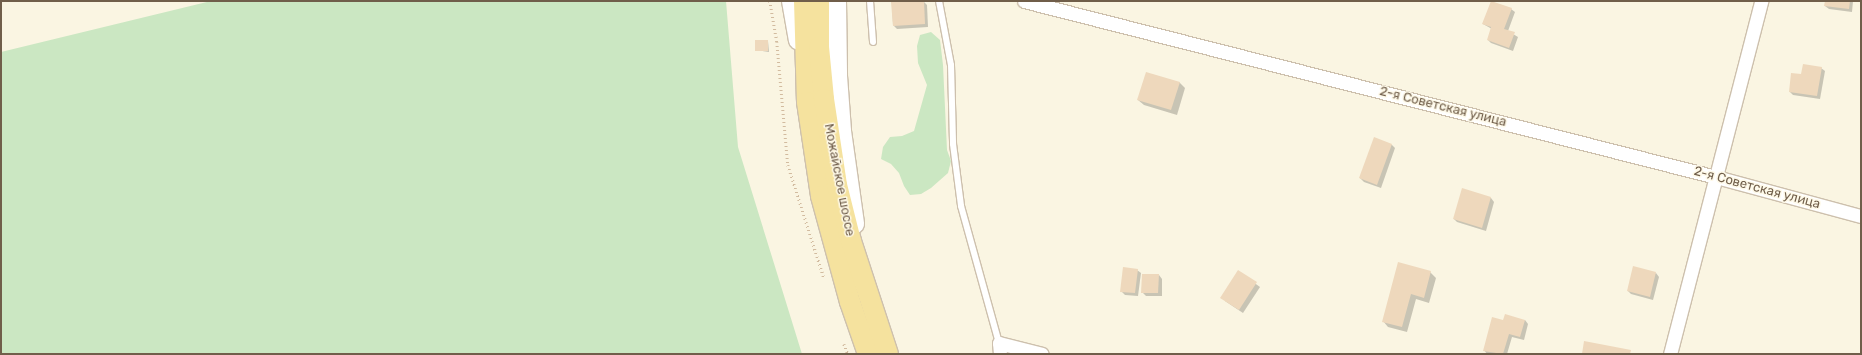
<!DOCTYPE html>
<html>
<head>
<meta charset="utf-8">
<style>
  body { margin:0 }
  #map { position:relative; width:1862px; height:355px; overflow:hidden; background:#faf5e2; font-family:Rubik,sans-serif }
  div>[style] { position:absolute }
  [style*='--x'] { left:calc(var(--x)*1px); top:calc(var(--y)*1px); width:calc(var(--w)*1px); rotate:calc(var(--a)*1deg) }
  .green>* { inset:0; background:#cbe7c2 }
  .shadow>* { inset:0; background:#0003 }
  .building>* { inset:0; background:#eed8bc }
  .path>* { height:2.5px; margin-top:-1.25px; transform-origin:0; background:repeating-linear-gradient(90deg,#d2bb9f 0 1px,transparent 0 4px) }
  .roads { filter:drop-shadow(1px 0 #cdc0ad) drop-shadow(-1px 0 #cdc0ad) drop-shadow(0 1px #cdc0ad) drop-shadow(0 -1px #cdc0ad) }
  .lane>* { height:6px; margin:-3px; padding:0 3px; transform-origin:3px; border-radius:3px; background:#fff }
  .street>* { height:13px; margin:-6.5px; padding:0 6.5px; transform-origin:6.5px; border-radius:6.5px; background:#fff }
  .secondary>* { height:18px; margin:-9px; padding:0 9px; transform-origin:9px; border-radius:9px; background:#fff }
  .primary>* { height:20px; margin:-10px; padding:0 10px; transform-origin:10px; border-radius:10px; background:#f5e29e }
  span { translate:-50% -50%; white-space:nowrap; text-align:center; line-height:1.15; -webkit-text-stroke:3px #fef9e8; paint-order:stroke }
  .street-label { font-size:13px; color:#705e4a }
  .frame { position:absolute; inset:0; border:2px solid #705e4a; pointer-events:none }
</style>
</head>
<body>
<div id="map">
  <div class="green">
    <i style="clip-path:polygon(211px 1px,726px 1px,738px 147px,802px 354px,1px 354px,1px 52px)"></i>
    <i style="clip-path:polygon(931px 32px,940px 40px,943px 65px,947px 150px,951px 161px,948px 173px,931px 188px,921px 194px,910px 195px,904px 186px,899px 173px,891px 164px,881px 159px,883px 147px,890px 137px,902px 136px,914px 131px,927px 85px,918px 63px,917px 46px,920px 35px)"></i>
  </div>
  <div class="shadow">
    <i style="clip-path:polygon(923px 1px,927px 5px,928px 27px,897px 29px,893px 25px,892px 3px)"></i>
    <i style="clip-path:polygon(1826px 1px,1853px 1px,1852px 12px,1829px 9px,1825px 6px)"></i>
    <i style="clip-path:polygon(1511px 9px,1515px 12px,1508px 31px,1518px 37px,1513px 51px,1491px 43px,1488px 40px,1492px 29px,1483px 24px)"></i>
    <i style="clip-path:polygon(768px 41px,769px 52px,756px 50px)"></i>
    <i style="clip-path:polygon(1821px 68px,1825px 71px,1820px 99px,1793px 95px,1790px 92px,1802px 75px)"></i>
    <i style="clip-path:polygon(1179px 82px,1185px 88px,1177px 115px,1144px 105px,1138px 100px)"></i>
    <i style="clip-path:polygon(1375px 139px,1392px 145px,1395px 148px,1381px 188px,1364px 182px,1360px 178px)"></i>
    <i style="clip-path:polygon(1463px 190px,1491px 198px,1494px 202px,1486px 231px,1457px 222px,1454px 219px)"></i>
    <i style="clip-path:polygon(1137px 270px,1141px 273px,1138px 296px,1125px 295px,1121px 291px)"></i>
    <i style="clip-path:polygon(1238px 271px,1260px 287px,1243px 313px,1225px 301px)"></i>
    <i style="clip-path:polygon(1430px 272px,1436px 278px,1429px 303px,1416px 299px,1407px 332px,1388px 327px,1383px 321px)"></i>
    <i style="clip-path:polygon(1656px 273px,1659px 277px,1653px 300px,1631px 294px,1628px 291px)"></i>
    <i style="clip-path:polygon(1159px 275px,1162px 279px,1162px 296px,1146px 296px,1142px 292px)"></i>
    <i style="clip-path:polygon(1525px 320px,1528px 324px,1524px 340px,1512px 337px,1507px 354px,1487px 354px,1484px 350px,1503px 322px)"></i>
  </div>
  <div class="building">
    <i style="clip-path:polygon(924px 1px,925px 24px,893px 26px,891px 2px)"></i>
    <i style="clip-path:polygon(1491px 1px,1512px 8px,1504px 29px,1515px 32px,1509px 48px,1487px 40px,1491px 27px,1482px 24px)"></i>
    <i style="clip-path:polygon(1825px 1px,1850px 1px,1849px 9px,1824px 6px)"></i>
    <i style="clip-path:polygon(755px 40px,768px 40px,768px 51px,755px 51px)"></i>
    <i style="clip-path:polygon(1803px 64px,1822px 67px,1817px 96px,1789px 92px,1791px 73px,1801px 74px)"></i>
    <i style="clip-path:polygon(1146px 72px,1180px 82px,1171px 110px,1137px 100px)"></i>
    <i style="clip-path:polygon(1374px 137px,1392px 144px,1377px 185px,1359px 178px)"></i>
    <i style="clip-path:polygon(1462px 188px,1491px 197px,1482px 228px,1453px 219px)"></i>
    <i style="clip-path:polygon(1398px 262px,1431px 271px,1424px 298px,1411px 294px,1402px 327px,1382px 322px)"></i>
    <i style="clip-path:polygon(1633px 266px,1656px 272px,1650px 297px,1627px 291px)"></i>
    <i style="clip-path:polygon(1123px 267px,1138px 269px,1135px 293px,1120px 292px)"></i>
    <i style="clip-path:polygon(1238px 270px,1257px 282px,1239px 310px,1220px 298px)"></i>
    <i style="clip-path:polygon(1142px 274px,1159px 274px,1158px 293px,1141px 293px)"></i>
    <i style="clip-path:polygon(1505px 314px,1525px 320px,1520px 337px,1509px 334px,1503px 354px,1483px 351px,1492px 317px,1503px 320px)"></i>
    <i style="clip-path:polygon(1584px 341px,1631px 350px,1630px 354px,1582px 354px)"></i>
  </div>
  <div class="path">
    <i style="--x:770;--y:1;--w:42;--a:80.3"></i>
    <i style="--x:777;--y:42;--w:123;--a:84.9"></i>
    <i style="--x:788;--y:165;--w:119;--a:72.3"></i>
    <i style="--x:844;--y:344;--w:11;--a:68"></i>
  </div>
  <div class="roads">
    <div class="lane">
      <i style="--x:870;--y:1;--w:41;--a:85.8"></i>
      <i style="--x:939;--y:1;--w:65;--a:79.4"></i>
      <i style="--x:951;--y:65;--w:79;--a:88.5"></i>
      <i style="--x:953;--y:144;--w:63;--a:82.6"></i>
      <i style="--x:961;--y:206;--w:142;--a:74.5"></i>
    </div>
    <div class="street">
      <i style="--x:1024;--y:1;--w:714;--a:14.27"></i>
      <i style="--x:1716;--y:177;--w:150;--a:15.1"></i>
      <i style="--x:1000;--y:354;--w:11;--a:-95"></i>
      <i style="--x:999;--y:343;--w:44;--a:14.3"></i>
      <i style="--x:1670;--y:354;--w:365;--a:-75.5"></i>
    </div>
    <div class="secondary">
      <i style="--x:791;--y:1;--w:40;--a:80"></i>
      <i style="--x:837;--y:1;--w:75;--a:89.2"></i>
      <i style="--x:838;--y:76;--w:55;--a:85.8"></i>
      <i style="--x:842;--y:131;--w:94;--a:82"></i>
    </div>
    <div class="primary">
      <i style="--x:804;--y:1;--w:101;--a:88.3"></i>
      <i style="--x:807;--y:102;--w:95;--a:81.5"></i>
      <i style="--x:821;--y:196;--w:110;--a:74.7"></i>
      <i style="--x:850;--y:302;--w:55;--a:70.9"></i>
      <i style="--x:819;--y:1;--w:46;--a:90"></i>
      <i style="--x:819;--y:47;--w:52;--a:84.5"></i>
      <i style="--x:824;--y:99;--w:87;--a:81.4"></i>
      <i style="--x:837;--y:185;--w:58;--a:76"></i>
      <i style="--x:851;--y:241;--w:119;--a:71.9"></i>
    </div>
  </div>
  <div class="street-label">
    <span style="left:1443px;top:107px;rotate:14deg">2-я Советская улица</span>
    <span style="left:839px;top:180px;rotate:79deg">Можайское шоссе</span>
    <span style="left:1757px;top:188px;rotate:15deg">2-я Советская улица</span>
  </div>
  <div class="frame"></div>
</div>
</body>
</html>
